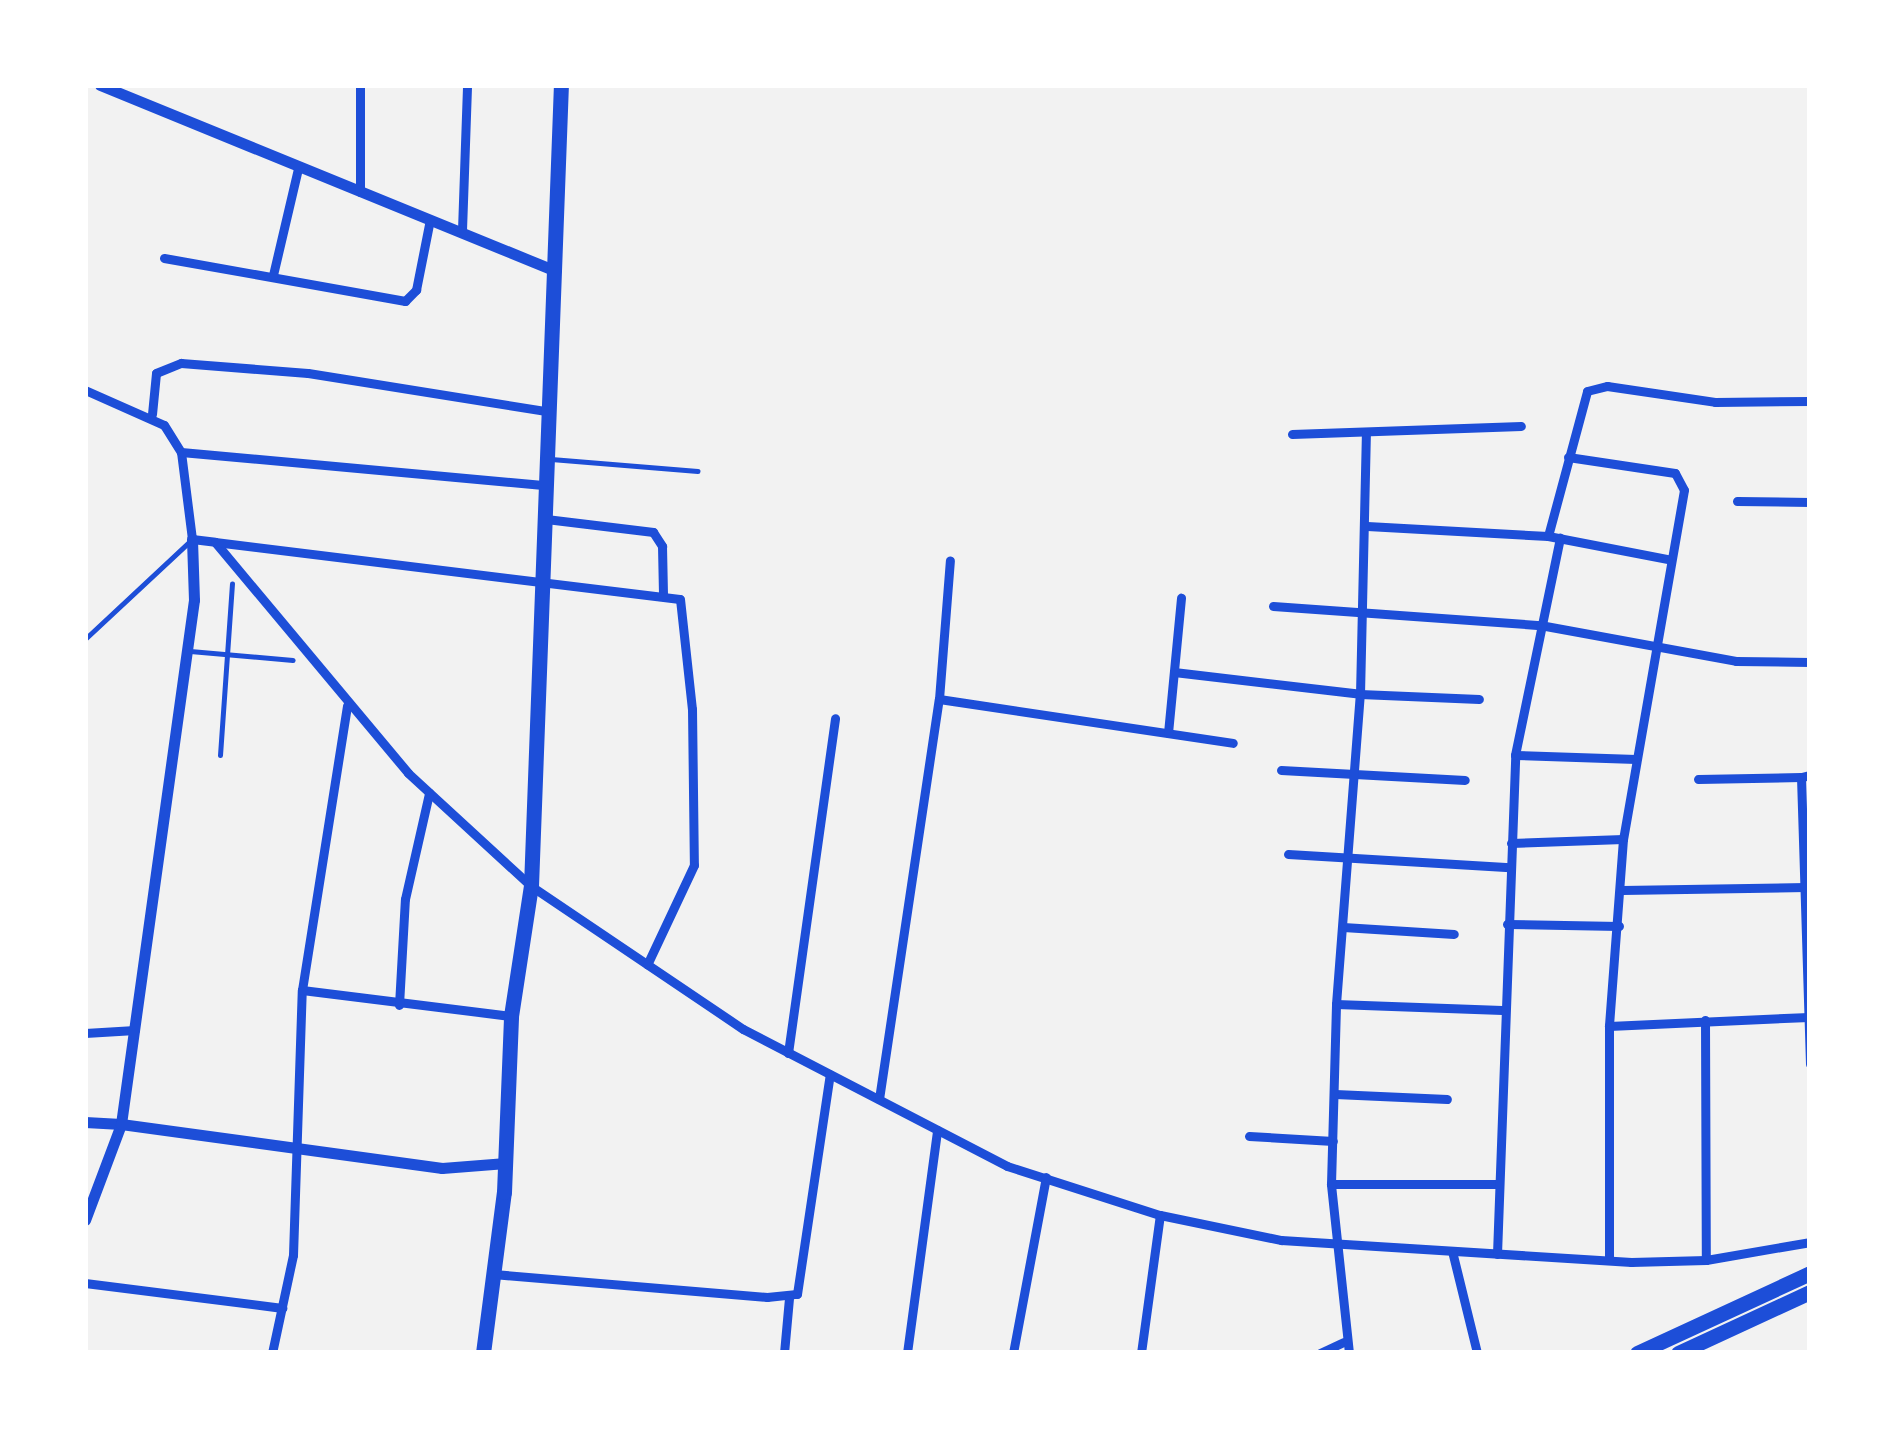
<!DOCTYPE html>
<html>
<head>
<meta charset="utf-8">
<style>
  body { margin:0 }
  #map { position:relative; width:1895px; height:1438px; overflow:hidden; background:#f2f2f2; font-family:"Open Sans",sans-serif }
  div>[style] { position:absolute }
  [style*='--x'] { left:calc(var(--x)*1px); top:calc(var(--y)*1px); width:calc(var(--w)*1px); rotate:calc(var(--a)*1deg) }
  .service>* { height:5px; margin:-2.5px; padding:0 2.5px; transform-origin:2.5px; border-radius:2.5px; background:#1d4ed8 }
  .minor>* { height:9px; margin:-4.5px; padding:0 4.5px; transform-origin:4.5px; border-radius:4.5px; background:#1d4ed8 }
  .tertiary>* { height:11px; margin:-5.5px; padding:0 5.5px; transform-origin:5.5px; border-radius:5.5px; background:#1d4ed8 }
  .trunk>* { height:15px; margin:-7.5px; padding:0 7.5px; transform-origin:7.5px; border-radius:7.5px; background:#1d4ed8 }
  span { translate:-50% -50%; white-space:nowrap; text-align:center; line-height:1.15; -webkit-text-stroke:8px #fff; paint-order:stroke }
  .frame { position:absolute; inset:0; border:88px solid #fff; pointer-events:none }
</style>
</head>
<body>
<div id="map">
  <div class="service">
    <i style="--x:551;--y:459;--w:147;--a:4.7"></i>
    <i style="--x:85;--y:639;--w:142;--a:-43"></i>
    <i style="--x:190;--y:651;--w:103;--a:5"></i>
    <i style="--x:220;--y:755;--w:172;--a:-86"></i>
  </div>
  <div class="minor">
    <i style="--x:360;--y:85;--w:107;--a:90"></i>
    <i style="--x:462;--y:230;--w:145;--a:-88"></i>
    <i style="--x:164;--y:258;--w:245;--a:10.1"></i>
    <i style="--x:405;--y:301;--w:16;--a:-45"></i>
    <i style="--x:416;--y:290;--w:72;--a:-78.8"></i>
    <i style="--x:273;--y:275;--w:110;--a:-76.8"></i>
    <i style="--x:85;--y:390;--w:86;--a:23.9"></i>
    <i style="--x:164;--y:425;--w:32;--a:58"></i>
    <i style="--x:181;--y:452;--w:88;--a:82.8"></i>
    <i style="--x:192;--y:539;--w:23;--a:7"></i>
    <i style="--x:215;--y:542;--w:301;--a:50.1"></i>
    <i style="--x:408;--y:773;--w:167;--a:42.6"></i>
    <i style="--x:531;--y:886;--w:256;--a:34"></i>
    <i style="--x:743;--y:1029;--w:297;--a:27.4"></i>
    <i style="--x:1007;--y:1166;--w:161;--a:17.8"></i>
    <i style="--x:1160;--y:1215;--w:124;--a:11.7"></i>
    <i style="--x:1281;--y:1240;--w:351;--a:3.6"></i>
    <i style="--x:1631;--y:1262;--w:75;--a:-1.5"></i>
    <i style="--x:1706;--y:1260;--w:106;--a:-9.8"></i>
    <i style="--x:152;--y:414;--w:41;--a:-84.4"></i>
    <i style="--x:156;--y:373;--w:27;--a:-22"></i>
    <i style="--x:181;--y:363;--w:127;--a:4.5"></i>
    <i style="--x:308;--y:373;--w:246;--a:9.1"></i>
    <i style="--x:1292;--y:434;--w:229;--a:-2"></i>
    <i style="--x:181;--y:452;--w:366;--a:5.2"></i>
    <i style="--x:1568;--y:457;--w:108;--a:8.5"></i>
    <i style="--x:1675;--y:473;--w:19;--a:62"></i>
    <i style="--x:1684;--y:490;--w:354;--a:99.9"></i>
    <i style="--x:1623;--y:839;--w:188;--a:94.3"></i>
    <i style="--x:1609;--y:1026;--w:234;--a:90"></i>
    <i style="--x:1737;--y:501;--w:73;--a:0.8"></i>
    <i style="--x:546;--y:519;--w:108;--a:6.9"></i>
    <i style="--x:653;--y:532;--w:17;--a:57"></i>
    <i style="--x:662;--y:546;--w:49;--a:88.8"></i>
    <i style="--x:1367;--y:526;--w:181;--a:3.2"></i>
    <i style="--x:1548;--y:536;--w:122;--a:10.9"></i>
    <i style="--x:1548;--y:536;--w:150;--a:-74.9"></i>
    <i style="--x:1587;--y:391;--w:21;--a:-14"></i>
    <i style="--x:1607;--y:386;--w:109;--a:8.4"></i>
    <i style="--x:1715;--y:402;--w:95;--a:-0.6"></i>
    <i style="--x:215;--y:542;--w:468;--a:7"></i>
    <i style="--x:680;--y:599;--w:111;--a:83.8"></i>
    <i style="--x:692;--y:709;--w:156;--a:89.3"></i>
    <i style="--x:694;--y:865;--w:110;--a:115.2"></i>
    <i style="--x:1273;--y:606;--w:268;--a:4.1"></i>
    <i style="--x:1540;--y:625;--w:199;--a:10.4"></i>
    <i style="--x:1736;--y:661;--w:74;--a:0.8"></i>
    <i style="--x:1174;--y:672;--w:187;--a:6.7"></i>
    <i style="--x:1360;--y:694;--w:119;--a:2.4"></i>
    <i style="--x:939;--y:699;--w:297;--a:8.5"></i>
    <i style="--x:1168;--y:733;--w:136;--a:-84.5"></i>
    <i style="--x:1515;--y:755;--w:121;--a:1.9"></i>
    <i style="--x:1281;--y:770;--w:184;--a:3.1"></i>
    <i style="--x:1810;--y:775;--w:9;--a:167"></i>
    <i style="--x:1801;--y:777;--w:287;--a:88.2"></i>
    <i style="--x:1698;--y:779;--w:103;--a:-1.1"></i>
    <i style="--x:1511;--y:843;--w:112;--a:-2"></i>
    <i style="--x:1288;--y:854;--w:222;--a:3.4"></i>
    <i style="--x:1622;--y:890;--w:184;--a:-0.9"></i>
    <i style="--x:1507;--y:924;--w:112;--a:1"></i>
    <i style="--x:1343;--y:927;--w:111;--a:3.6"></i>
    <i style="--x:302;--y:990;--w:211;--a:7.1"></i>
    <i style="--x:1336;--y:1004;--w:166;--a:2.1"></i>
    <i style="--x:399;--y:1005;--w:106;--a:-86.8"></i>
    <i style="--x:405;--y:899;--w:109;--a:-77.2"></i>
    <i style="--x:1705;--y:1020;--w:240;--a:89.8"></i>
    <i style="--x:1609;--y:1026;--w:200;--a:-2.6"></i>
    <i style="--x:85;--y:1033;--w:50;--a:-3.4"></i>
    <i style="--x:788;--y:1053;--w:338;--a:-82"></i>
    <i style="--x:1335;--y:1094;--w:112;--a:2.6"></i>
    <i style="--x:879;--y:1099;--w:404;--a:-81.5"></i>
    <i style="--x:939;--y:699;--w:139;--a:-85.5"></i>
    <i style="--x:1249;--y:1136;--w:84;--a:3.4"></i>
    <i style="--x:1331;--y:1184;--w:166;--a:0"></i>
    <i style="--x:1452;--y:1251;--w:105;--a:76.2"></i>
    <i style="--x:1497;--y:1254;--w:499;--a:-87.9"></i>
    <i style="--x:1515;--y:755;--w:222;--a:-78.3"></i>
    <i style="--x:493;--y:1274;--w:275;--a:4.8"></i>
    <i style="--x:767;--y:1297;--w:30;--a:-6"></i>
    <i style="--x:797;--y:1294;--w:222;--a:-81.5"></i>
    <i style="--x:85;--y:1283;--w:199;--a:7.2"></i>
    <i style="--x:272;--y:1353;--w:100;--a:-77.9"></i>
    <i style="--x:293;--y:1255;--w:265;--a:-88.1"></i>
    <i style="--x:302;--y:990;--w:288;--a:-81"></i>
    <i style="--x:784;--y:1353;--w:55;--a:-84.8"></i>
    <i style="--x:907;--y:1353;--w:225;--a:-82.3"></i>
    <i style="--x:1013;--y:1353;--w:179;--a:-79.4"></i>
    <i style="--x:1141;--y:1353;--w:139;--a:-82.2"></i>
    <i style="--x:1320;--y:1353;--w:26;--a:-25"></i>
    <i style="--x:1349;--y:1353;--w:170;--a:-96.1"></i>
    <i style="--x:1331;--y:1184;--w:180;--a:-88.4"></i>
    <i style="--x:1336;--y:1004;--w:311;--a:-85.6"></i>
    <i style="--x:1360;--y:694;--w:262;--a:-88.7"></i>
  </div>
  <div class="tertiary">
    <i style="--x:100;--y:85;--w:492;--a:22.2"></i>
    <i style="--x:85;--y:1122;--w:36;--a:3"></i>
    <i style="--x:121;--y:1124;--w:529;--a:-82.07"></i>
    <i style="--x:194;--y:600;--w:61;--a:-91.9"></i>
    <i style="--x:85;--y:1220;--w:103;--a:-69.4"></i>
    <i style="--x:121;--y:1124;--w:324;--a:7.8"></i>
    <i style="--x:442;--y:1168;--w:64;--a:-4.5"></i>
  </div>
  <div class="trunk">
    <i style="--x:483;--y:1353;--w:162;--a:-82.6"></i>
    <i style="--x:504;--y:1192;--w:176;--a:-87.7"></i>
    <i style="--x:511;--y:1016;--w:132;--a:-81.3"></i>
    <i style="--x:531;--y:886;--w:802;--a:-87.86"></i>
    <i style="--x:1637;--y:1353;--w:191;--a:-24.8"></i>
    <i style="--x:1678;--y:1353;--w:145;--a:-24.8"></i>
  </div>
  <div class="frame"></div>
</div>
</body>
</html>
